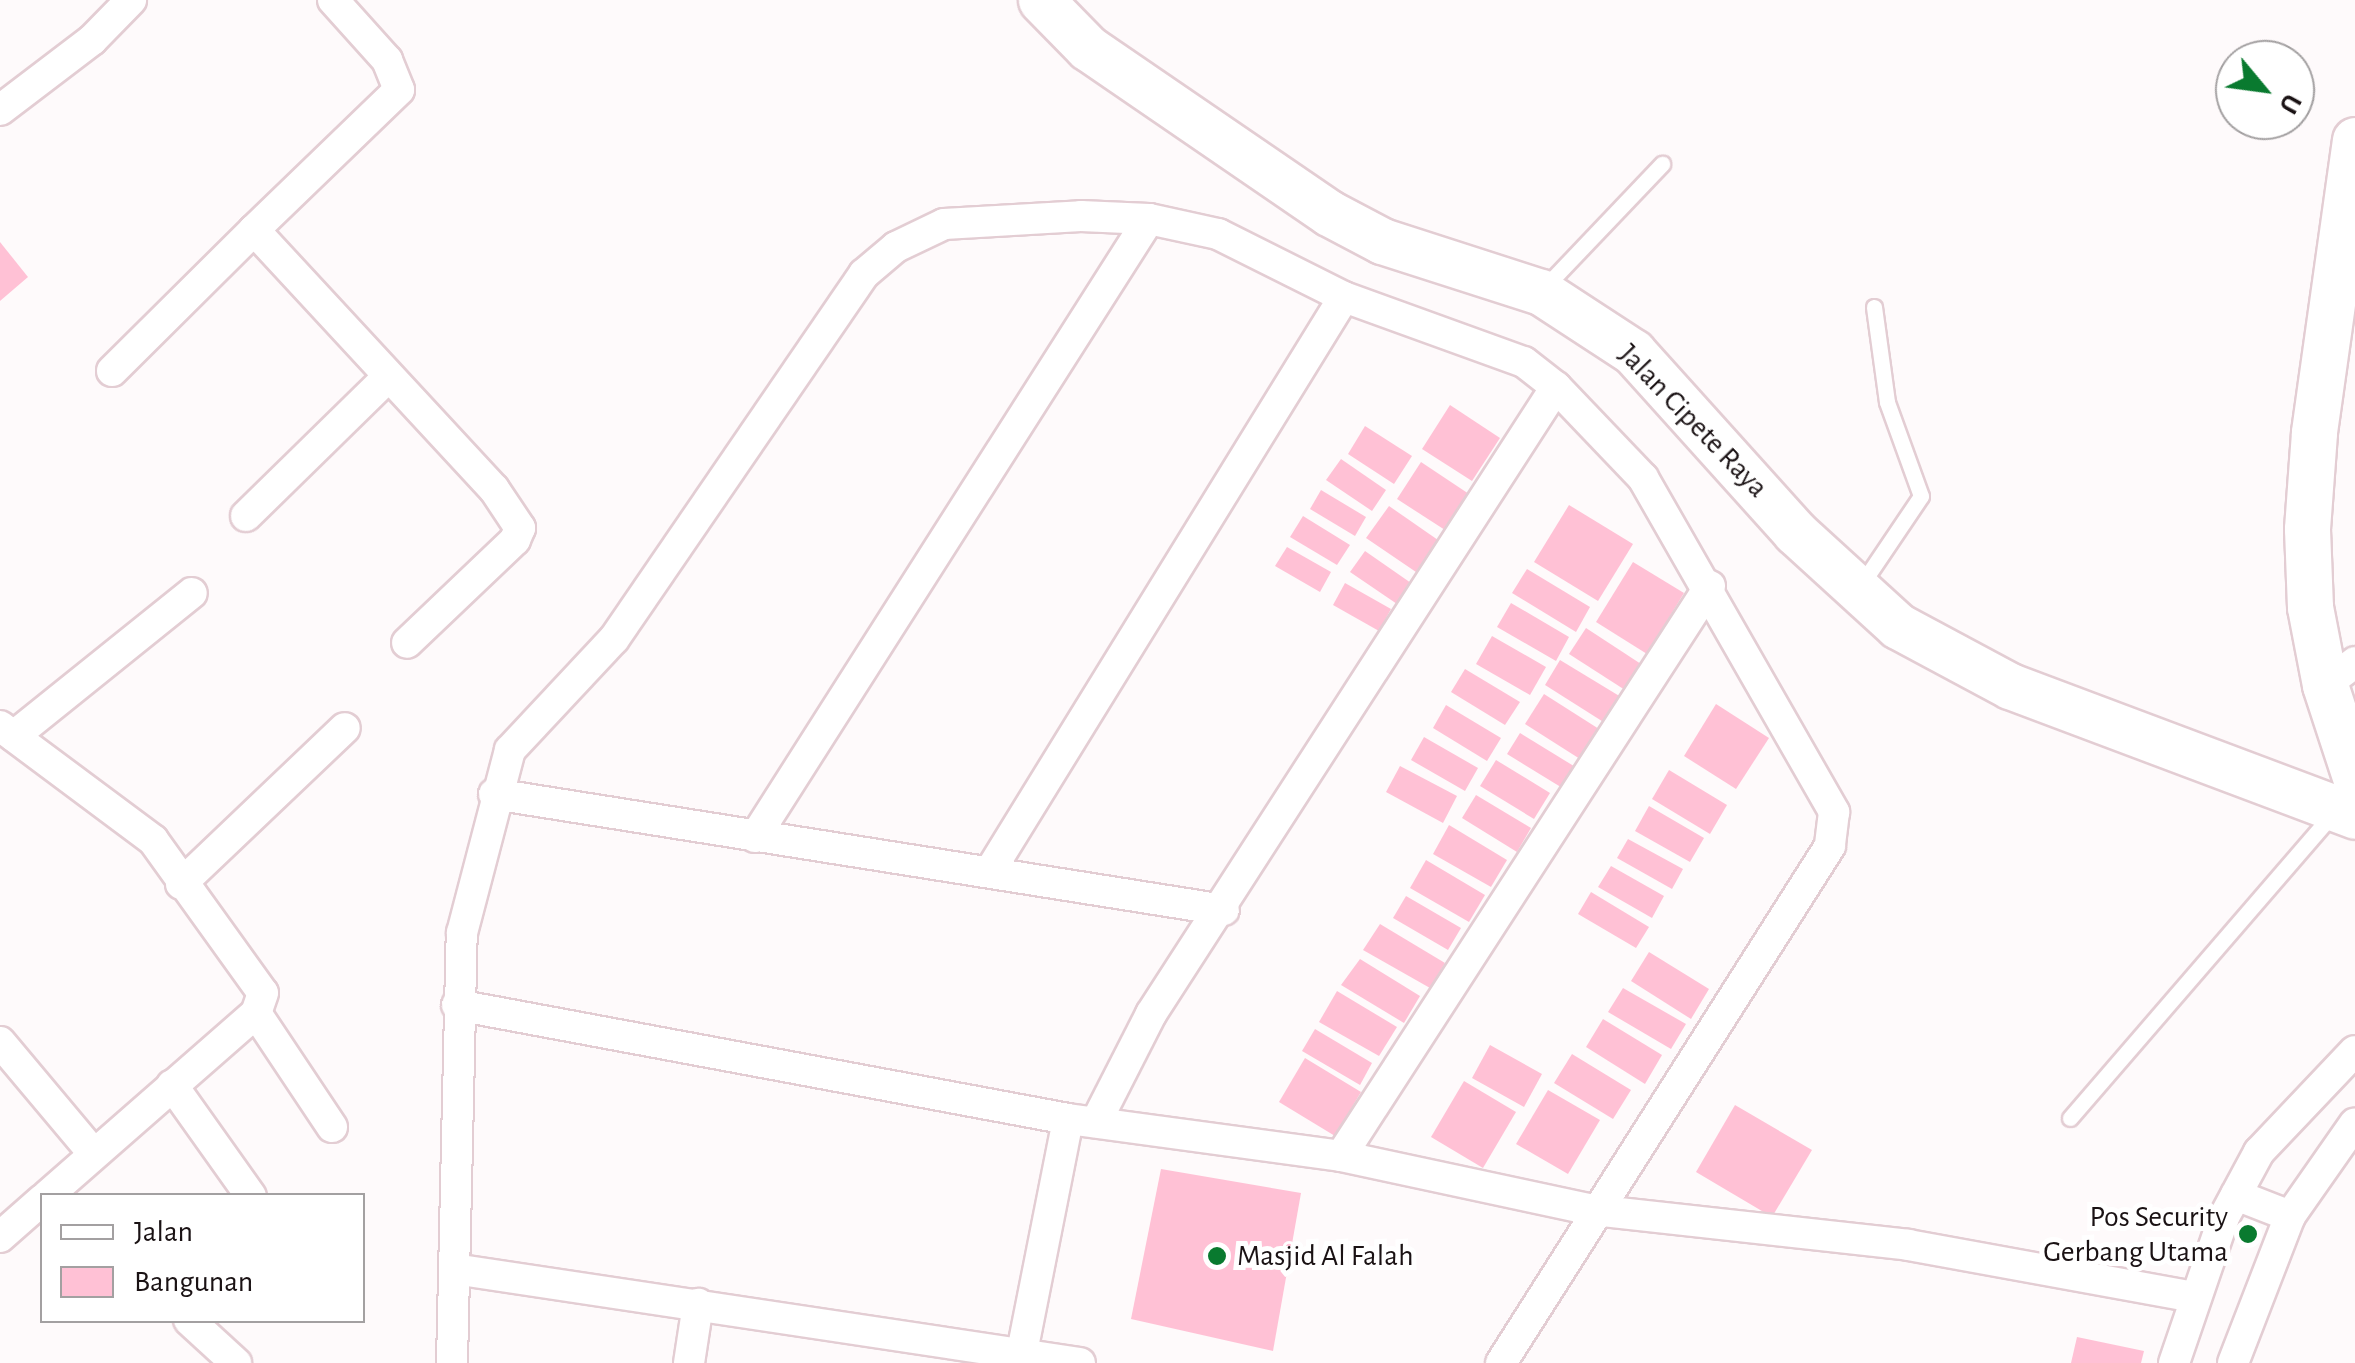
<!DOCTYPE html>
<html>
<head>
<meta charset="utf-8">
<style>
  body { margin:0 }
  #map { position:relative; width:2355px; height:1363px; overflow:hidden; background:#fefafb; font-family:"Alegreya Sans",sans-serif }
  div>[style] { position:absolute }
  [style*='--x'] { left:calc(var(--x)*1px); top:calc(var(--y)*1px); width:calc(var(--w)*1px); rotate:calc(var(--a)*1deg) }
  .building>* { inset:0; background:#ffc1d5 }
  .roads { filter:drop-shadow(2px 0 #e3cdd3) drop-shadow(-2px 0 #e3cdd3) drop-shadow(0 2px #e3cdd3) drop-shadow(0 -2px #e3cdd3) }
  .service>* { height:15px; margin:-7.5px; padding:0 7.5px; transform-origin:7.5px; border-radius:7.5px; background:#fff }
  .minor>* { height:30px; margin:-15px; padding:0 15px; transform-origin:15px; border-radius:15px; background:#fff }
  .secondary>* { height:45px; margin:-22.5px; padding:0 22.5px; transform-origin:22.5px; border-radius:22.5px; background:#fff }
  .dots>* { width:28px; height:28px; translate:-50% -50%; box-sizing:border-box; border:5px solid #fff; border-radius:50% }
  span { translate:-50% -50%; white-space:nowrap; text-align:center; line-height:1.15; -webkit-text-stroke:10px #fff; paint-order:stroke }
  .street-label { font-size:30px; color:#1a1214 }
  .poi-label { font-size:30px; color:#1a1214 }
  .right { translate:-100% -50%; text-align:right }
  .left { translate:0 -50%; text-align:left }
  .legend { position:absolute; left:40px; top:1193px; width:325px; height:130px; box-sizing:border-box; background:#fff; border:2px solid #a3a0a1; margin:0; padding:12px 18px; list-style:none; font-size:30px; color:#1a1214 }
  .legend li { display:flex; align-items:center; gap:20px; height:50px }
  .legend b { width:50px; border:2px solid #a3a0a1 }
  .north { position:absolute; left:2215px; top:40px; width:100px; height:100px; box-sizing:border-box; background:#fff; border:2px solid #a3a0a1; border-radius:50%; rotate:119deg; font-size:28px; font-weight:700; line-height:40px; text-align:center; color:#1a1214 }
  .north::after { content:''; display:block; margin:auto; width:35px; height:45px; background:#097a2f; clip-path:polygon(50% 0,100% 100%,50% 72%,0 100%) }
</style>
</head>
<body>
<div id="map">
  <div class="building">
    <i style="clip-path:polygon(0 242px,28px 277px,0 301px)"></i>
    <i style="clip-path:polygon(1450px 405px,1500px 438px,1472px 481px,1422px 449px)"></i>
    <i style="clip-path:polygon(1365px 426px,1412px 456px,1394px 484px,1348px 454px)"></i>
    <i style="clip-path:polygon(1341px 459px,1386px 490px,1372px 511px,1326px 480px)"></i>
    <i style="clip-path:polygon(1421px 462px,1469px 494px,1445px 530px,1397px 499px)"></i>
    <i style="clip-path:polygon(1321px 490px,1366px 517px,1355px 536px,1310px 509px)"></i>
    <i style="clip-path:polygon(1569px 505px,1633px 544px,1598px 601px,1534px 562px)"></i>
    <i style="clip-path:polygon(1389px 506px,1438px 540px,1416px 572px,1366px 538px)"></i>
    <i style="clip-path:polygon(1303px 516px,1350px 545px,1337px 565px,1290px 537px)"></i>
    <i style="clip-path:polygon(1287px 547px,1331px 572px,1320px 592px,1275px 566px)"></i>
    <i style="clip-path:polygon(1365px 551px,1411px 583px,1397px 604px,1350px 572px)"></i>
    <i style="clip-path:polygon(1633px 562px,1684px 593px,1647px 654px,1596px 622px)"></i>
    <i style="clip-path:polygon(1527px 569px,1590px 607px,1576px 632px,1512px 593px)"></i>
    <i style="clip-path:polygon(1345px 583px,1391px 609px,1379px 631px,1333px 605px)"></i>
    <i style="clip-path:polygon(1511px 603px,1569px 637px,1556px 661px,1497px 627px)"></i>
    <i style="clip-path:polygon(1586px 628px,1641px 664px,1625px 690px,1569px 654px)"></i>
    <i style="clip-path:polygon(1492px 636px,1546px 667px,1530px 695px,1476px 664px)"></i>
    <i style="clip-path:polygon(1560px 660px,1621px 697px,1605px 723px,1545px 685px)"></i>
    <i style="clip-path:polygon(1465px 669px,1520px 702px,1505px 725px,1451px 692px)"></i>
    <i style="clip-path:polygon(1544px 694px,1599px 729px,1580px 759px,1525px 724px)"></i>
    <i style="clip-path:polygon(1716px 704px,1769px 738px,1736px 789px,1684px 756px)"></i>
    <i style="clip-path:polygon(1446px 705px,1501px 738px,1487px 761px,1433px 728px)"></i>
    <i style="clip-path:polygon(1520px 733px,1577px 768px,1564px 789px,1507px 754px)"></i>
    <i style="clip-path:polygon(1424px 737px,1478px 768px,1465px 791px,1411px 760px)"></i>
    <i style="clip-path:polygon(1496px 760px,1550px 793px,1534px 819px,1480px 786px)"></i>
    <i style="clip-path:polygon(1400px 766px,1457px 796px,1443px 823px,1386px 792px)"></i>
    <i style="clip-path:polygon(1669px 770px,1727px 805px,1710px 834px,1652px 799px)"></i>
    <i style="clip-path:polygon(1476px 795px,1531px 828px,1517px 852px,1462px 818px)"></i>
    <i style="clip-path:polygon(1649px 806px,1704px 838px,1690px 862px,1635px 831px)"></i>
    <i style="clip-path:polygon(1449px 825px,1507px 860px,1491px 887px,1433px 854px)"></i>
    <i style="clip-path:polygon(1628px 839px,1683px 869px,1672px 889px,1617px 858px)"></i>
    <i style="clip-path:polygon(1426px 860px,1485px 895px,1469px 922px,1410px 888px)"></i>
    <i style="clip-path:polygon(1611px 866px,1664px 896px,1652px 918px,1598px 887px)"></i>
    <i style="clip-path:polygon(1591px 892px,1649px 927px,1636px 948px,1578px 914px)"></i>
    <i style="clip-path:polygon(1406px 896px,1461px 928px,1448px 950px,1393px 918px)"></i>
    <i style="clip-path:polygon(1380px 924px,1445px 963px,1430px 988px,1363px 950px)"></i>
    <i style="clip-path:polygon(1649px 952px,1709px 989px,1691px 1019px,1631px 981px)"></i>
    <i style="clip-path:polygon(1360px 959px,1420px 996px,1404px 1023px,1341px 985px)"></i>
    <i style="clip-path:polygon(1623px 988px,1686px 1024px,1671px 1049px,1608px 1012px)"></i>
    <i style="clip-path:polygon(1337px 991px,1397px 1027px,1379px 1056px,1319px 1022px)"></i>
    <i style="clip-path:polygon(1603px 1019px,1662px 1055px,1645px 1084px,1586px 1047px)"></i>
    <i style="clip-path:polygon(1315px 1029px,1372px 1063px,1360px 1085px,1302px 1051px)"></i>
    <i style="clip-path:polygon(1490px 1045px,1542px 1074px,1524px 1107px,1472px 1078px)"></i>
    <i style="clip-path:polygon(1572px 1054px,1631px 1090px,1613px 1119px,1554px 1083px)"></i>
    <i style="clip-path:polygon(1305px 1058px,1361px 1092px,1335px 1136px,1279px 1102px)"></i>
    <i style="clip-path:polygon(1464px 1081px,1516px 1112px,1483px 1168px,1431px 1137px)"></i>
    <i style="clip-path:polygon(1548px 1090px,1600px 1120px,1568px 1174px,1516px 1144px)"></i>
    <i style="clip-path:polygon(1735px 1105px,1812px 1150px,1772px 1217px,1696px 1172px)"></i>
    <i style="clip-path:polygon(1161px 1169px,1301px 1193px,1273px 1351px,1131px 1319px)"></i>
    <i style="clip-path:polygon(2077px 1337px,2144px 1351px,2141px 1363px,2071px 1363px)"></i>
  </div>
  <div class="roads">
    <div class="service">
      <i style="--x:1543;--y:289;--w:173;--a:-46.4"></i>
      <i style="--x:1861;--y:585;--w:107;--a:-56"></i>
      <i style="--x:1921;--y:496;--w:100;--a:-109.9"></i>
      <i style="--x:1887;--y:402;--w:96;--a:-97.8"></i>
      <i style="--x:2070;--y:1118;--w:401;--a:-49.2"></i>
    </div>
    <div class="minor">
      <i style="--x:333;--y:0;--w:81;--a:48"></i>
      <i style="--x:387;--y:60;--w:32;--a:68"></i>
      <i style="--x:399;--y:90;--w:202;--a:136"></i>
      <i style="--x:254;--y:230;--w:353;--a:47.2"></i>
      <i style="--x:494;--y:489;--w:47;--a:56.3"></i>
      <i style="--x:520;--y:528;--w:13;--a:113"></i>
      <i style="--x:515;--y:540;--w:149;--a:136.4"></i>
      <i style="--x:0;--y:110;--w:116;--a:-37.3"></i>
      <i style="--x:92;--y:40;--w:56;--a:-45.7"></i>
      <i style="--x:112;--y:371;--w:200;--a:-44.8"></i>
      <i style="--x:246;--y:516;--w:199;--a:-44.4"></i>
      <i style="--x:2325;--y:685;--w:38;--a:-37"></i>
      <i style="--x:0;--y:726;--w:191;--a:36.7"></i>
      <i style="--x:153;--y:840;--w:188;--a:54.3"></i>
      <i style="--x:263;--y:993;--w:21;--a:109"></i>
      <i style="--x:256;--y:1013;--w:278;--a:138.8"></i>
      <i style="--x:14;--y:736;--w:228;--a:-38.8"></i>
      <i style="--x:494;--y:794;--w:739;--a:9.03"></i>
      <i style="--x:755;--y:837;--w:733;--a:-57.48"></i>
      <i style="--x:990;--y:871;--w:674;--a:-58.34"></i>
      <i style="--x:181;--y:884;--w:226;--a:-43.6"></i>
      <i style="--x:457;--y:1005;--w:622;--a:10.57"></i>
      <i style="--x:1068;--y:1119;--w:275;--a:7.7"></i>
      <i style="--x:1341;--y:1156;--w:258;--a:12.1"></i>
      <i style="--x:1593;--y:1210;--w:317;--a:6.3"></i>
      <i style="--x:1908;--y:1245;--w:291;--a:10.3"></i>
      <i style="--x:256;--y:1013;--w:137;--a:56.3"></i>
      <i style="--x:0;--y:1042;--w:146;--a:50"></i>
      <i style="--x:172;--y:1085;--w:136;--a:54.6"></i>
      <i style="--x:1096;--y:1122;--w:121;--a:-63"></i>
      <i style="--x:1151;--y:1014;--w:746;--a:-57.14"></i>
      <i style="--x:1341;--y:1156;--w:679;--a:-57.08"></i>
      <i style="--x:2236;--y:1195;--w:58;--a:21.3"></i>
      <i style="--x:0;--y:1237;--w:56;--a:-41.4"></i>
      <i style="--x:454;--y:1269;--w:633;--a:8.54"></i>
      <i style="--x:189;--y:1320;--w:64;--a:42.5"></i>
      <i style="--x:1022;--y:1352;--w:237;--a:-78.8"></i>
      <i style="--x:452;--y:1363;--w:430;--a:-88.7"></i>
      <i style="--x:462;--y:933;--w:189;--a:-75.3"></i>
      <i style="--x:510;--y:750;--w:152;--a:-46.9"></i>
      <i style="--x:614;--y:639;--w:442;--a:-55.6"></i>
      <i style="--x:864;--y:274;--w:42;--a:-40.2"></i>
      <i style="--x:896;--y:247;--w:53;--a:-25.6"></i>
      <i style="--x:944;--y:224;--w:137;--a:-3.3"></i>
      <i style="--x:1081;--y:216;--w:68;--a:2.5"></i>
      <i style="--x:1149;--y:219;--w:71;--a:12.3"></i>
      <i style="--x:1218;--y:234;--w:141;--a:26.6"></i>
      <i style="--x:1344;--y:297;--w:191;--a:19.9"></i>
      <i style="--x:1524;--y:362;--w:41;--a:38"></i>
      <i style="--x:1556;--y:387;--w:126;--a:46.3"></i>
      <i style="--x:1643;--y:478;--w:385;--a:60.2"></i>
      <i style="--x:1834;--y:812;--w:34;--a:97"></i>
      <i style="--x:1830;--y:846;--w:613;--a:122.47"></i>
      <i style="--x:689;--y:1363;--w:60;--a:-81.3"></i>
      <i style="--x:2174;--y:1363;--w:154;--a:-71.1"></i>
      <i style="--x:2224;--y:1217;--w:74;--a:-61.7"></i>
      <i style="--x:2259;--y:1152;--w:139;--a:-46.5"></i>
      <i style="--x:2233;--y:1363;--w:158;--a:-68.8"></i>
      <i style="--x:2290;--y:1216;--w:113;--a:-55"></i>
    </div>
    <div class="secondary">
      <i style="--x:1041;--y:0;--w:67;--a:45.6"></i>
      <i style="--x:1088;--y:48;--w:292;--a:34.4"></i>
      <i style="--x:1329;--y:213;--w:60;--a:27.8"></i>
      <i style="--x:1382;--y:241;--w:167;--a:17.8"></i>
      <i style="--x:1541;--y:292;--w:110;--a:33.1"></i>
      <i style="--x:1633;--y:352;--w:242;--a:48"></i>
      <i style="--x:1795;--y:532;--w:139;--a:42.4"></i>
      <i style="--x:1898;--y:626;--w:127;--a:28.2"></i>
      <i style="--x:2010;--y:686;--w:369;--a:20.6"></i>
      <i style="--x:2355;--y:140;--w:296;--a:98"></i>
      <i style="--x:2314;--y:433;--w:96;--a:94.2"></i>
      <i style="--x:2307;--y:529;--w:78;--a:87.8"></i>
      <i style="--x:2310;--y:607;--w:79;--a:79.1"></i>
      <i style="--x:2325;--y:685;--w:97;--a:71.9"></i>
    </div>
  </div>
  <div class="dots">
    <i style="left:2248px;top:1234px;background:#097a2f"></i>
    <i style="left:1217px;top:1256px;background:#097a2f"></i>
  </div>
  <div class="street-label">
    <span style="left:1693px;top:421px;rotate:46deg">Jalan Cipete Raya</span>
  </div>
  <div class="poi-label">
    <span class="right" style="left:2228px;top:1234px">Pos Security<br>Gerbang Utama</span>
    <span class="left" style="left:1237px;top:1256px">Masjid Al Falah</span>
  </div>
  <ul class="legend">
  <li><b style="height:12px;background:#fff"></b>Jalan</li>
  <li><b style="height:28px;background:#ffc1d5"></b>Bangunan</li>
  </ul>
  <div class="north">U</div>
</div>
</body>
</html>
